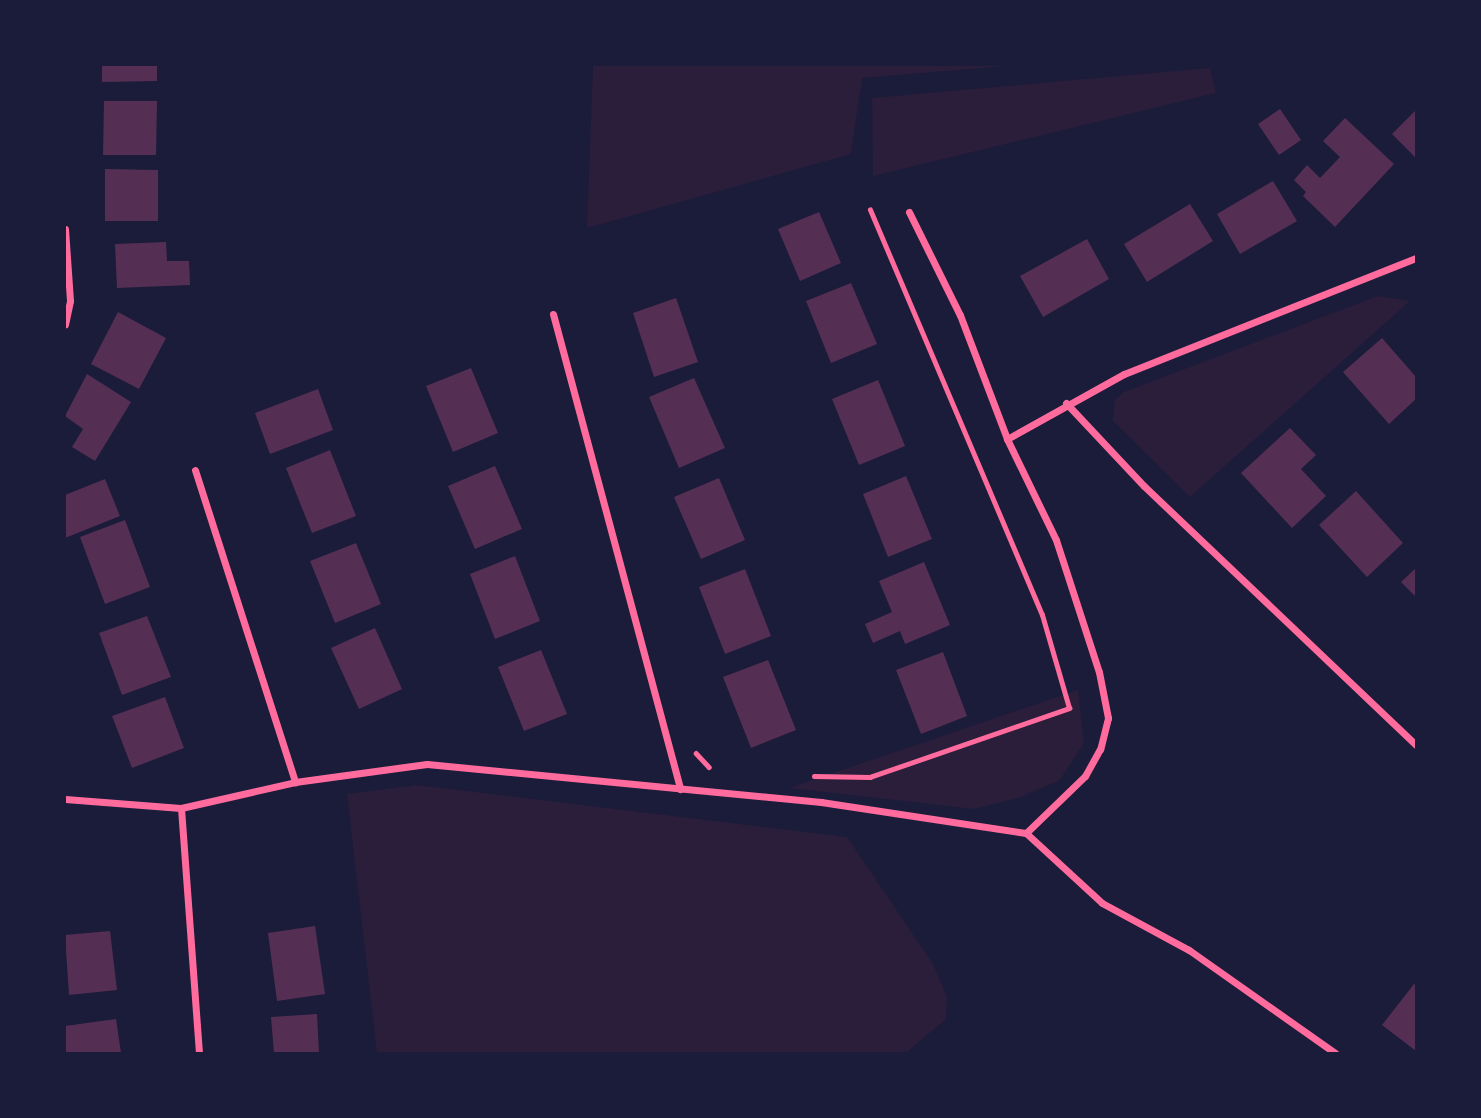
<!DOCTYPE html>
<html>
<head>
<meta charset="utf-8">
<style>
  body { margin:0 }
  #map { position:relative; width:1481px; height:1118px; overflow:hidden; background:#1b1b3a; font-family:"PT Sans Narrow",sans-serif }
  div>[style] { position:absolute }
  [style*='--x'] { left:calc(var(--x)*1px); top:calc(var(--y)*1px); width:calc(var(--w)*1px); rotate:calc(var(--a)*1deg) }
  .green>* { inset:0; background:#2a1e3b }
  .building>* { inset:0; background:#542f53 }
  .path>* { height:4.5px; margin:-2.25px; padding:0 2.25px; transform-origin:2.25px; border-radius:2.25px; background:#ff6b9d }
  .minor>* { height:7px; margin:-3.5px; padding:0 3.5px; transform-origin:3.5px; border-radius:3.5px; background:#ff6b9d }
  span { translate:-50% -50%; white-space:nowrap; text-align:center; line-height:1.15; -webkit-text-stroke:6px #1b1b3a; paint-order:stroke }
  .frame { position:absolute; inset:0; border:66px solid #1b1b3a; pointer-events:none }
</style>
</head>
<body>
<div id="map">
  <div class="green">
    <i style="clip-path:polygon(593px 65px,1017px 65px,862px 78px,851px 154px,587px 228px)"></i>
    <i style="clip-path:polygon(1210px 68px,1216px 93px,873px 176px,872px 98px)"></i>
    <i style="clip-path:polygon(1378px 296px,1410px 301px,1190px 497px,1113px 421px,1115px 400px,1124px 392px)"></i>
    <i style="clip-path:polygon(1078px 690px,1084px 743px,1060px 780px,1021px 797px,975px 809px,789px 788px)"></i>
    <i style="clip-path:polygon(416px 785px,847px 837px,933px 964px,947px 997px,946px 1019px,906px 1053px,377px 1053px,347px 794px)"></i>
  </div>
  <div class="building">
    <i style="clip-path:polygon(102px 65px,157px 65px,157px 81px,102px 82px)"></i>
    <i style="clip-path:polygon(104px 101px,157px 101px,156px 155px,103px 155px)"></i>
    <i style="clip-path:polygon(1280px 109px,1301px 140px,1279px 155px,1258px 124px)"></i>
    <i style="clip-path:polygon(1416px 110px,1416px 158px,1392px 134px)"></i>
    <i style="clip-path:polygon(1345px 118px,1394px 164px,1335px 227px,1303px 196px,1306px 192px,1294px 180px,1307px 165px,1320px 178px,1340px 157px,1323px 141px)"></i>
    <i style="clip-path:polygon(105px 169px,158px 170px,158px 221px,105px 221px)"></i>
    <i style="clip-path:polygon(1273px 181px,1297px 221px,1240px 254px,1217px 214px)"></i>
    <i style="clip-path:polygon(1190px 204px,1213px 241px,1147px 282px,1124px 244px)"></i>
    <i style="clip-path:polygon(819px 212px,841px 263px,800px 281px,778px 229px)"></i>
    <i style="clip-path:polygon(1087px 239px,1109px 279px,1043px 317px,1020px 276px)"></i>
    <i style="clip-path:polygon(166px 242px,167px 261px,189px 261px,190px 285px,117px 288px,115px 244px)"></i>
    <i style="clip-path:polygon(851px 283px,877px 344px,831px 363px,806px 301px)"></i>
    <i style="clip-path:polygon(676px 298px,698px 362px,654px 377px,633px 313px)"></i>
    <i style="clip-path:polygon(118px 312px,166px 338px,139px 389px,91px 364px)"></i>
    <i style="clip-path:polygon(1382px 338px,1416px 377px,1416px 399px,1389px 424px,1343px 372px)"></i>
    <i style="clip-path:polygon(471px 368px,498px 433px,453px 452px,426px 386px)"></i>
    <i style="clip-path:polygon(87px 374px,131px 402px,95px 461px,72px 447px,83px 429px,65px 416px)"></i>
    <i style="clip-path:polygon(694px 378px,725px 448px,679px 468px,649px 397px)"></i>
    <i style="clip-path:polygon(878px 380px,905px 446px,859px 465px,832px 399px)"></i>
    <i style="clip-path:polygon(318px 389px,333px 430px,270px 454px,255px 413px)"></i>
    <i style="clip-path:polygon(1290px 428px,1316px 455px,1301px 469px,1326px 496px,1292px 528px,1241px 473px)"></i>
    <i style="clip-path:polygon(330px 450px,356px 516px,312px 533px,286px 468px)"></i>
    <i style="clip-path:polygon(495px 466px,522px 529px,475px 549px,448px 486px)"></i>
    <i style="clip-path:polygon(906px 476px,932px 539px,888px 557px,863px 494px)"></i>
    <i style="clip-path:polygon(719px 478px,745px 540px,701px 559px,674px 497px)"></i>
    <i style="clip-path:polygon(105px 479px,120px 516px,65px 538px,65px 495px)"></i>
    <i style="clip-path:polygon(1356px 491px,1403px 543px,1367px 577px,1319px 525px)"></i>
    <i style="clip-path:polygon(125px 520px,150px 587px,105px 604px,80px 537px)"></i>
    <i style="clip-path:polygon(356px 543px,381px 604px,335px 623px,310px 561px)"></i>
    <i style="clip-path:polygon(515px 556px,540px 621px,495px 639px,470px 574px)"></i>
    <i style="clip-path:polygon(924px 562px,950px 625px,905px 644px,900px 631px,873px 643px,865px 624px,892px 612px,879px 581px)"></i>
    <i style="clip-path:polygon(1416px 568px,1416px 597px,1401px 582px)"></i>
    <i style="clip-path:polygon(745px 569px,771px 636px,725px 654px,699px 587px)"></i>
    <i style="clip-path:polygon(147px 616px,171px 677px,122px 695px,99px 633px)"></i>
    <i style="clip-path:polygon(375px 628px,402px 689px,359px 709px,331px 648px)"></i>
    <i style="clip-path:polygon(541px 650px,567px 714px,524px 731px,498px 667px)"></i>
    <i style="clip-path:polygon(943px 652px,967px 716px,921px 734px,896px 670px)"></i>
    <i style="clip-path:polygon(768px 660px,796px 730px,751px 748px,723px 677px)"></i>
    <i style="clip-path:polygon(165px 697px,184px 748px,132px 768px,112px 716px)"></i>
    <i style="clip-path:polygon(315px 926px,325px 994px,277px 1001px,268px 933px)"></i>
    <i style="clip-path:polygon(110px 931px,117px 990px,69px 995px,65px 935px)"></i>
    <i style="clip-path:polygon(1414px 984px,1416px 985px,1416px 1051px,1382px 1025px)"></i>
    <i style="clip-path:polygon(317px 1014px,319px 1053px,274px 1053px,271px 1017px)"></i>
    <i style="clip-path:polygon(116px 1019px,121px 1053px,65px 1053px,65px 1026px)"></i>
  </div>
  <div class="path">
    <i style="--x:696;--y:753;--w:19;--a:47"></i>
    <i style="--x:814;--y:776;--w:56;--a:1"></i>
    <i style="--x:870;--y:777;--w:211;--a:-19.1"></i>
    <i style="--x:1069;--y:708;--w:97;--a:-106.2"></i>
    <i style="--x:1042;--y:615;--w:440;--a:-113"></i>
  </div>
  <div class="minor">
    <i style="--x:909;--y:212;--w:115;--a:63.7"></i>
    <i style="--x:960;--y:315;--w:133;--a:69.2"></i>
    <i style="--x:1007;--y:439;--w:112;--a:64.1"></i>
    <i style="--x:1056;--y:540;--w:139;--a:72"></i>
    <i style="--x:1099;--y:672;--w:47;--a:78.9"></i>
    <i style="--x:1108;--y:718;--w:32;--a:104"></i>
    <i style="--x:1100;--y:749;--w:31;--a:119"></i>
    <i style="--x:1085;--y:776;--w:82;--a:136"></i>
    <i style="--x:65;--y:229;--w:72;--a:86"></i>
    <i style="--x:70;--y:301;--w:24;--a:102"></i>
    <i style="--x:553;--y:314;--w:492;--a:75"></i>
    <i style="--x:1066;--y:403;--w:114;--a:46.8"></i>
    <i style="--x:1144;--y:486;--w:376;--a:43.6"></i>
    <i style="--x:1007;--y:439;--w:134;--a:-29.1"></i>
    <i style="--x:1124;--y:374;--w:314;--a:-21.7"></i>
    <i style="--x:195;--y:470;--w:328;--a:72.2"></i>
    <i style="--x:65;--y:799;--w:116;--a:4.4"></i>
    <i style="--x:181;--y:808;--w:117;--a:-12.8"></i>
    <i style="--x:295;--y:782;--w:133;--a:-7.8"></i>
    <i style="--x:427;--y:764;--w:396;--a:5.5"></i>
    <i style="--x:821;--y:802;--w:207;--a:8.6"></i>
    <i style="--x:181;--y:808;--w:246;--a:85.8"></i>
    <i style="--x:1026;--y:833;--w:103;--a:42.6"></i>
    <i style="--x:1102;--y:903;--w:99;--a:28.4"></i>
    <i style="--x:1189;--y:950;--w:179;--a:35.2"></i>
  </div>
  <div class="frame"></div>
</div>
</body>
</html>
